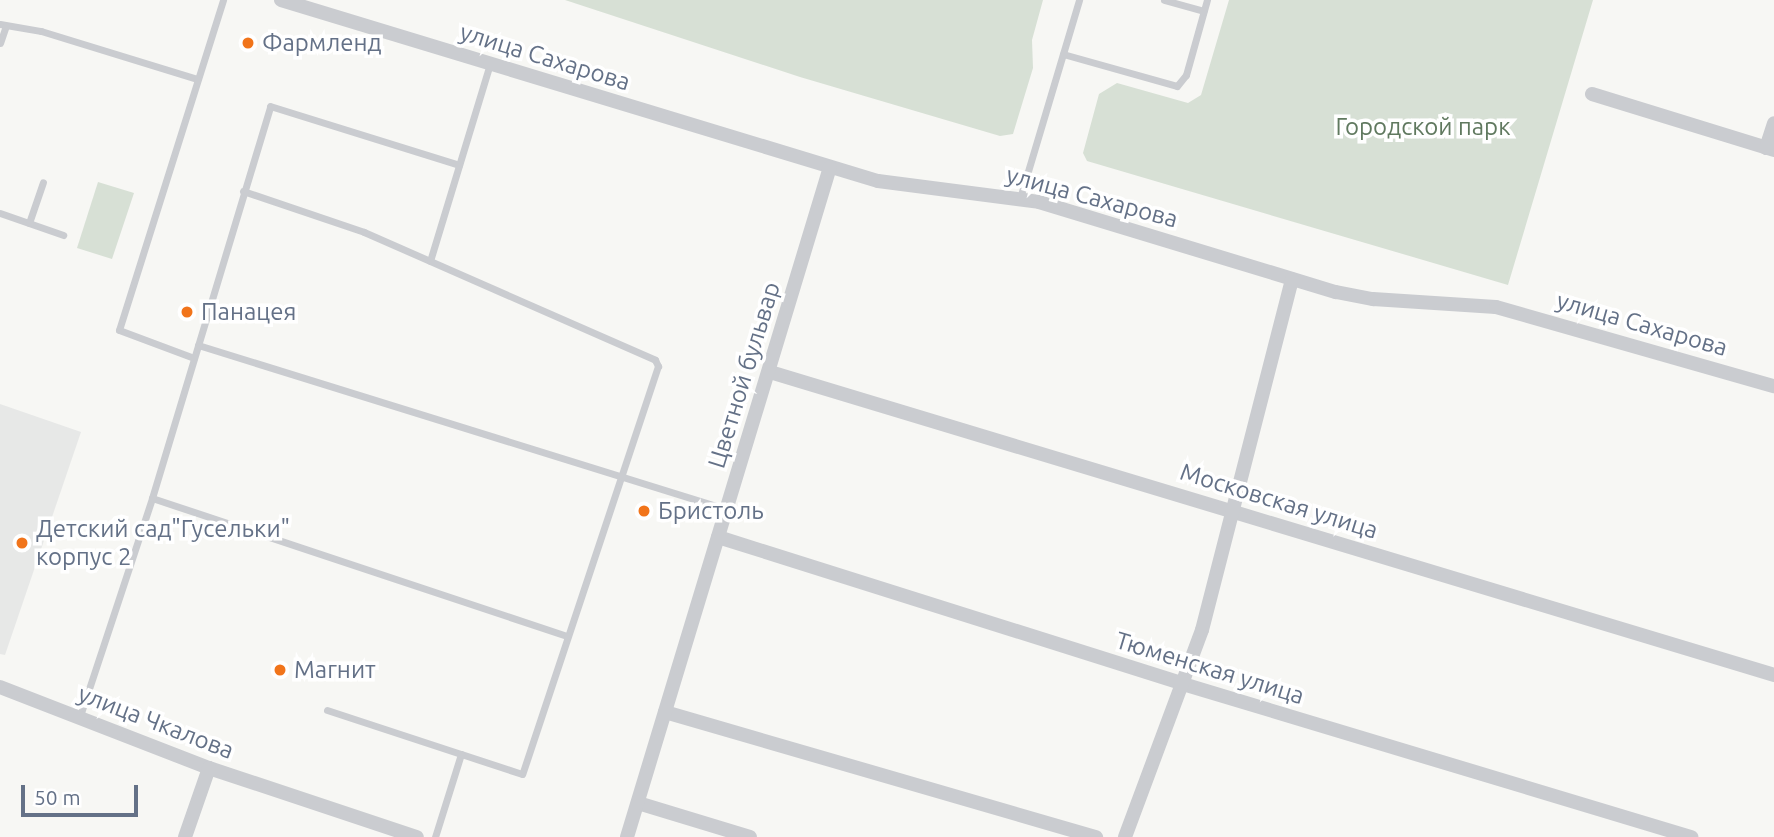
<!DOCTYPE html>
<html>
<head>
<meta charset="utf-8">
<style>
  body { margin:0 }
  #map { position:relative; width:1774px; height:837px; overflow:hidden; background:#f7f7f4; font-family:Ubuntu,sans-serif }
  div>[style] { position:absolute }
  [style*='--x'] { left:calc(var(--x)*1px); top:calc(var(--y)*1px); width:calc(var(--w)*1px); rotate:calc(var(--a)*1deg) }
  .built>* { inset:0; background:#e7e8e7 }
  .green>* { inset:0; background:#d7e0d5 }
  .lane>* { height:7px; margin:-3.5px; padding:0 3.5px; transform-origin:3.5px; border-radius:3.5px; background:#caccd0 }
  .street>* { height:14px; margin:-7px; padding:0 7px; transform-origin:7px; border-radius:7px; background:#caccd0 }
  .dots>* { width:19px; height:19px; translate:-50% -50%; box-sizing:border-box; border:4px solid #fff; border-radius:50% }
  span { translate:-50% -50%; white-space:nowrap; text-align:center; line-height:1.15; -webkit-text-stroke:7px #fff; paint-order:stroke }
  .poi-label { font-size:24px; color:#647187 }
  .left { translate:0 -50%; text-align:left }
  .street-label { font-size:24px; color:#647187 }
  .park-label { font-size:24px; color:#60795f }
  .scale { position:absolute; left:21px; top:785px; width:117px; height:32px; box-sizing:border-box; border:4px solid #647187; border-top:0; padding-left:9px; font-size:21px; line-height:24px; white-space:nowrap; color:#647187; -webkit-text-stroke:5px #fff; paint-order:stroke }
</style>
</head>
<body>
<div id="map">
  <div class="built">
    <i style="clip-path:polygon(0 404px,81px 432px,5px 655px,0 654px)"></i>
  </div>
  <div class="green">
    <i style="clip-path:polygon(565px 0,1043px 0,1032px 40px,1033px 68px,1013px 134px,1000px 136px,800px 77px)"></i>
    <i style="clip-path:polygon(1229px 0,1593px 0,1508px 285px,1087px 161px,1083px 153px,1099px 94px,1117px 83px,1188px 103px,1201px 95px)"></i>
    <i style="clip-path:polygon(98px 182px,134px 193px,112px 259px,77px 248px)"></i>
  </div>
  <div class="lane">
    <i style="--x:1164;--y:0;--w:41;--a:15.4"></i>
    <i style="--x:0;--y:24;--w:42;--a:9.7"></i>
    <i style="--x:41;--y:31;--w:163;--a:17.1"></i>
    <i style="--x:0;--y:43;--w:18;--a:-71"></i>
    <i style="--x:1063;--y:54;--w:118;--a:15.7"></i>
    <i style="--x:1177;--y:86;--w:14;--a:-51"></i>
    <i style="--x:1186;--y:75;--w:78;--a:-74.4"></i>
    <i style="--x:243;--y:191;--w:128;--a:18.7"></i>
    <i style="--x:364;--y:232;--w:318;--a:23.7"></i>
    <i style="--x:655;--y:360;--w:7;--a:63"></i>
    <i style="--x:658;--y:366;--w:430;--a:108.4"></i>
    <i style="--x:522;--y:774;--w:64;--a:-161.8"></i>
    <i style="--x:461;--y:754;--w:87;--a:107.4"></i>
    <i style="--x:1020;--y:198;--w:207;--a:-73.4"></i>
    <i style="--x:0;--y:213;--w:67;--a:19.2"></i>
    <i style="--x:29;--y:223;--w:43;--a:-71.1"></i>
    <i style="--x:430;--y:261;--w:206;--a:-73.1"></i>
    <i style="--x:198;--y:345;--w:553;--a:17.26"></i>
    <i style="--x:194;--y:358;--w:80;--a:-159.5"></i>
    <i style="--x:119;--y:330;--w:346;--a:-72.5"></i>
    <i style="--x:152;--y:498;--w:438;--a:18.4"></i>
    <i style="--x:327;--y:710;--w:141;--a:18.2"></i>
    <i style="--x:80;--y:716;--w:230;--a:-71.7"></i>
    <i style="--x:152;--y:498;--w:409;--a:-73.2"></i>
    <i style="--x:270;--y:106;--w:198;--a:17.3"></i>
  </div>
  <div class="street">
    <i style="--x:281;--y:0;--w:624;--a:16.87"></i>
    <i style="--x:878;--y:181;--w:162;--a:7.4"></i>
    <i style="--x:1039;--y:202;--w:310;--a:16.9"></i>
    <i style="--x:1336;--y:292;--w:38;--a:11"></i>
    <i style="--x:1373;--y:299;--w:123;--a:3.7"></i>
    <i style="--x:1496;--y:307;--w:289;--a:15.9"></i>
    <i style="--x:1592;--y:94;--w:190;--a:17.1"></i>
    <i style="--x:1766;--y:148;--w:26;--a:-72"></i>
    <i style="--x:770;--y:372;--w:1049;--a:16.79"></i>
    <i style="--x:718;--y:537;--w:488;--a:17.5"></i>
    <i style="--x:1183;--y:684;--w:531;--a:16.76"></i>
    <i style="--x:0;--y:687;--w:224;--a:21.2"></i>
    <i style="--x:209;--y:768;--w:219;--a:18.4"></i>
    <i style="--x:665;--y:712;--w:449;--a:16.2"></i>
    <i style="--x:638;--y:803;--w:117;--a:16.9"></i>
    <i style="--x:185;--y:837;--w:73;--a:-70.8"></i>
    <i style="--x:627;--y:837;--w:700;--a:-73.14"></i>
    <i style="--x:1125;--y:837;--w:221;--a:-69.6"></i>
    <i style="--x:1202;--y:630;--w:362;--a:-75.6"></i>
  </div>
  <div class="dots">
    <i style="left:248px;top:43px;background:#f1741a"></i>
    <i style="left:187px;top:312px;background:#f1741a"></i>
    <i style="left:644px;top:511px;background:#f1741a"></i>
    <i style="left:22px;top:543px;background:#f1741a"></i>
    <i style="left:280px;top:670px;background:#f1741a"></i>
  </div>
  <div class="poi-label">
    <span class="left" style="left:262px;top:43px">Фармленд</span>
    <span class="left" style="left:201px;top:312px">Панацея</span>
    <span class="left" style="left:658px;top:511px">Бристоль</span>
    <span class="left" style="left:36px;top:543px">Детский сад"Гусельки"<br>корпус 2</span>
    <span class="left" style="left:294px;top:670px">Магнит</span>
  </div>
  <div class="street-label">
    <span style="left:545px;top:57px;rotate:17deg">улица Сахарова</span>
    <span style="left:1092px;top:197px;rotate:15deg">улица Сахарова</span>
    <span style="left:1642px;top:324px;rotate:16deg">улица Сахарова</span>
    <span style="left:744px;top:375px;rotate:-73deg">Цветной бульвар</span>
    <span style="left:1279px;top:501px;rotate:17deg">Московская улица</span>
    <span style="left:1210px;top:668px;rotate:17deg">Тюменская улица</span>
    <span style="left:156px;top:722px;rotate:21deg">улица Чкалова</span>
  </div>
  <div class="park-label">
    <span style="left:1423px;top:127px">Городской парк</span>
  </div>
  <div class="scale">50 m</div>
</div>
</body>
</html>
